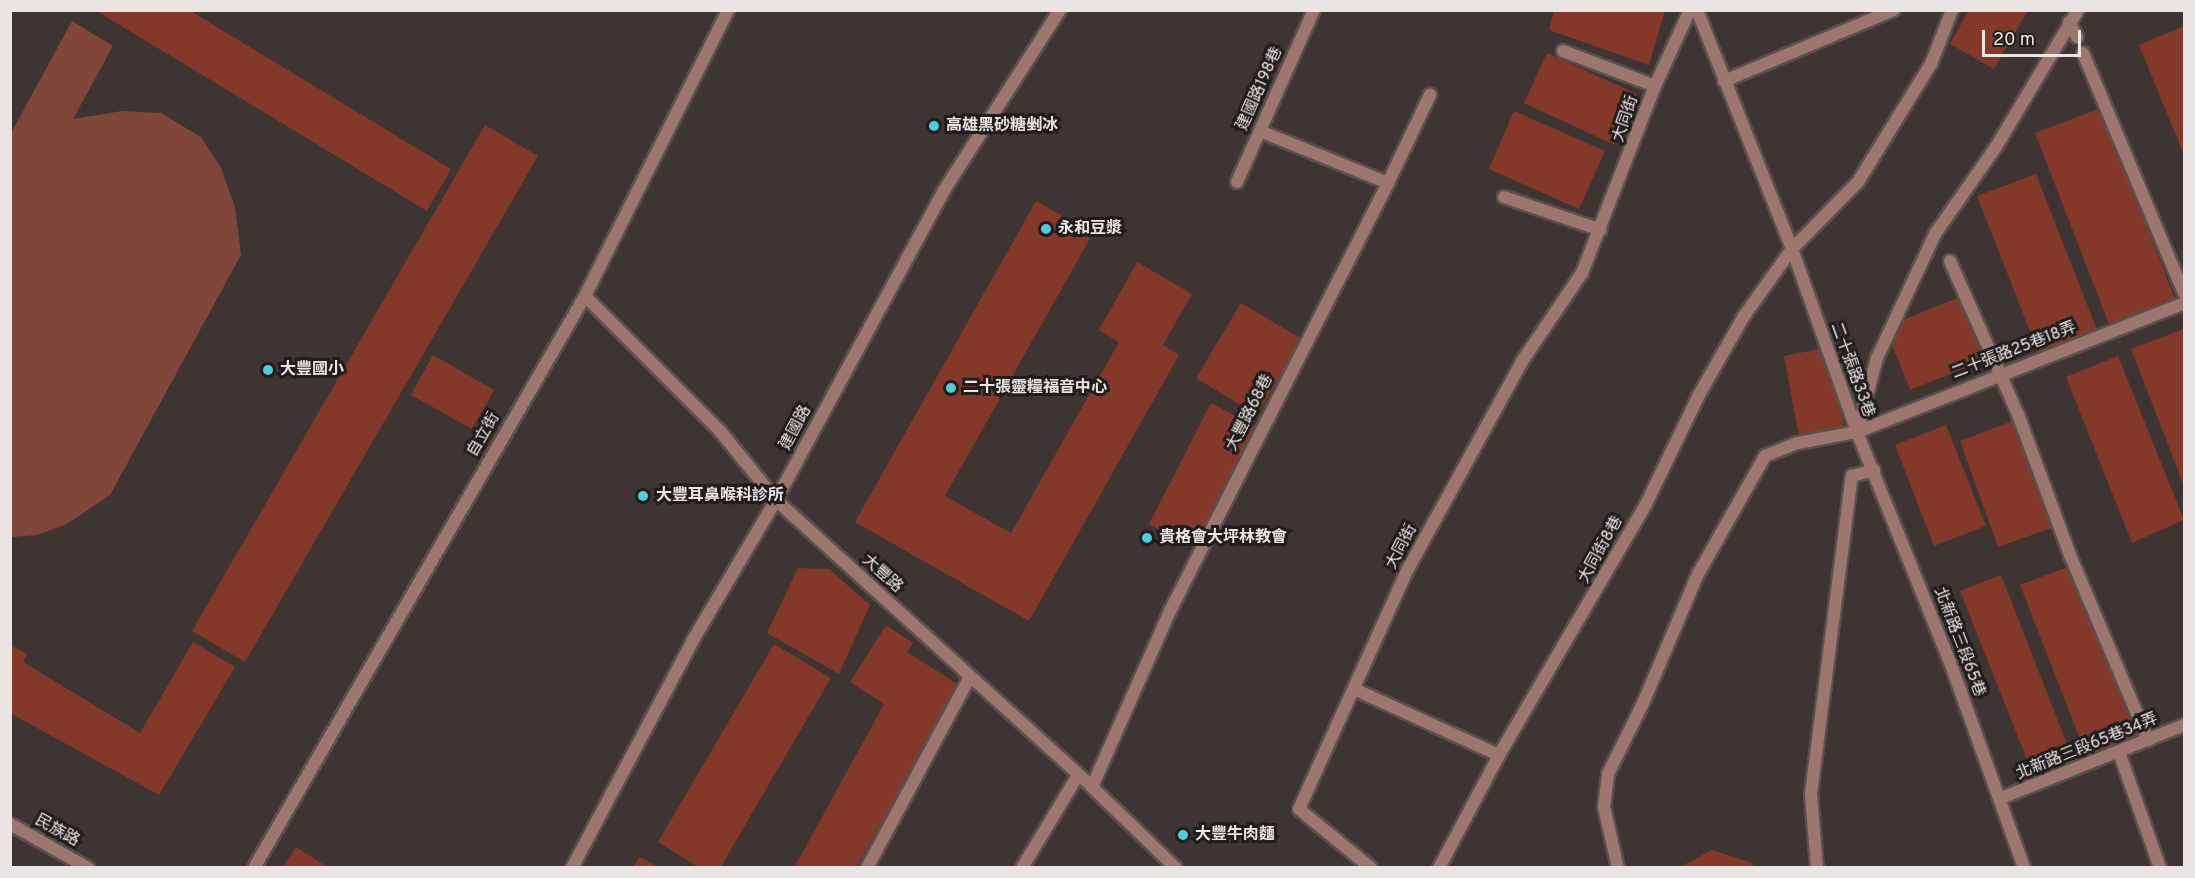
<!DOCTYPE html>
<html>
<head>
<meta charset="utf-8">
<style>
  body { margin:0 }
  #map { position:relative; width:2195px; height:878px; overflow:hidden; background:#3e3432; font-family:Overpass,"Noto Sans TC",sans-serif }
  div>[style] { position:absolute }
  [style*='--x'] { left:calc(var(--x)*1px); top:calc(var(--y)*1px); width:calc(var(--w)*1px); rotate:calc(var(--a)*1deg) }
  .green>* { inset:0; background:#80463a }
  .building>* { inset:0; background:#843829 }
  .roads { filter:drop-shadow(2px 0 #5a504e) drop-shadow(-2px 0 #5a504e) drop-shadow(0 2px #5a504e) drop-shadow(0 -2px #5a504e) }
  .service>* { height:12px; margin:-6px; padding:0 6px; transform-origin:6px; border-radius:6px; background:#9d776f }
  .minor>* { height:12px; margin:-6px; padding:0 6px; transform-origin:6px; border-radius:6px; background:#9d776f }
  .tertiary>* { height:12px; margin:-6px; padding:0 6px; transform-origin:6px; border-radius:6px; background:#9d776f }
  .dots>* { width:16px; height:16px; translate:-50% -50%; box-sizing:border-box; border:3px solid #211d1c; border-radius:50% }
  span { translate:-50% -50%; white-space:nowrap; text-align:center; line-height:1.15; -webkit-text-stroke:6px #211d1c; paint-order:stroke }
  .street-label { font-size:16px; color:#eae4e3 }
  .poi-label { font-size:16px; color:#eae4e3; font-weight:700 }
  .left { translate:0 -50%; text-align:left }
  .frame { position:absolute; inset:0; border:12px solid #eae4e3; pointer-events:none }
  .scale { position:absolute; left:1982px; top:30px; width:99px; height:27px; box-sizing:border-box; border:3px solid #eae4e3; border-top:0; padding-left:8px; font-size:18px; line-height:21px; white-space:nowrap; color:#eae4e3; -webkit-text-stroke:4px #211d1c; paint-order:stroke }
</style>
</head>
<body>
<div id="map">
  <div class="green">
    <i style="clip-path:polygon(72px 21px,113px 46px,73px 119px,122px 111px,161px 113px,201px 137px,221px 168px,235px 207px,241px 255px,110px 495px,67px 524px,37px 535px,11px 537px,11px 133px)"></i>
  </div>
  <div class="building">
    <i style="clip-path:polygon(95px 10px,189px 10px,451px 169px,427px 211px)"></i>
    <i style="clip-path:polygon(1554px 10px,1665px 10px,1649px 65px,1549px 30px)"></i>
    <i style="clip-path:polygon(1969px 10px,2028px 10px,1994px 69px,1950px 44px)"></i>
    <i style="clip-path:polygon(2184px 26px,2184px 155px,2139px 45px)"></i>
    <i style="clip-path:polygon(1547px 53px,1637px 94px,1615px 145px,1524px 103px)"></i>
    <i style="clip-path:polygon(2101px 108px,2175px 299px,2109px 324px,2035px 133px)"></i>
    <i style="clip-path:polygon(1514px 111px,1605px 151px,1579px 209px,1489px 169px)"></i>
    <i style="clip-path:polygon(485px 125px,538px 156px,245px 662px,192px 631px)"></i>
    <i style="clip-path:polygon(2036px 174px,2097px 330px,2038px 352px,1977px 196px)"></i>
    <i style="clip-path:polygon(1036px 201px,1093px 233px,945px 496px,1011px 533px,1119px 342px,1099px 330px,1137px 262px,1192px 294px,1163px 345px,1179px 355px,1029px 621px,855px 522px)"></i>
    <i style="clip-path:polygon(1960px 297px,1985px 360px,1910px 390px,1885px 327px)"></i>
    <i style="clip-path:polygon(1241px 303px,1302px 339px,1257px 415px,1196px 378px)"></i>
    <i style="clip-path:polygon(2184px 329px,2184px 486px,2131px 349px)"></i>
    <i style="clip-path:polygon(1829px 347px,1845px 431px,1801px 447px,1784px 356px)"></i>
    <i style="clip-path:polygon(433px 355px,494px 390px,472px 429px,411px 395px)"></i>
    <i style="clip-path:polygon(2118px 356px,2184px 520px,2132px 543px,2066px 377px)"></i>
    <i style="clip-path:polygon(1211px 403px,1269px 434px,1206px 554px,1149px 524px)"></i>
    <i style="clip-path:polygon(2015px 420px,2054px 527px,1998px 547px,1960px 441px)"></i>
    <i style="clip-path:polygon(1946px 425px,1986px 526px,1934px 546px,1895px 445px)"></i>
    <i style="clip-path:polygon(2070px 566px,2137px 737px,2087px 757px,2020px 585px)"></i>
    <i style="clip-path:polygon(798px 568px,829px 569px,870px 605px,839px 674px,767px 633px)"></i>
    <i style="clip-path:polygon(2001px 575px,2074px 762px,2034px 777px,1960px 591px)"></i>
    <i style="clip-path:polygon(886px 625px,913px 643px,907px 652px,959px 685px,856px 868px,794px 868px,884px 704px,850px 682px)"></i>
    <i style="clip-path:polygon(193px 642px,235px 667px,159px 795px,10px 713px,10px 645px,27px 654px,23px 662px,140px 733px)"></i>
    <i style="clip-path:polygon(774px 644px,831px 678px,720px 868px,700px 868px,658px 842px)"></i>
    <i style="clip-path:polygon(296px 847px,329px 868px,282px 868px)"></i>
    <i style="clip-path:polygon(1712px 850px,1752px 863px,1754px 868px,1678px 868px)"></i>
    <i style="clip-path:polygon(639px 857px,661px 868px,633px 868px)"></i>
  </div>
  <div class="roads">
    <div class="service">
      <i style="--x:1697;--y:10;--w:257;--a:68.3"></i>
      <i style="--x:1792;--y:249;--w:194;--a:70.4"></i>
      <i style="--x:1857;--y:432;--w:248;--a:68"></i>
      <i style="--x:1950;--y:662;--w:219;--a:70.2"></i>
      <i style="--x:2069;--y:22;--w:17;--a:62"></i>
      <i style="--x:1563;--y:51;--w:98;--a:20.8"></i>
      <i style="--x:2083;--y:53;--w:260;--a:67.2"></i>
      <i style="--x:1724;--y:81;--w:184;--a:-22.7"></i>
      <i style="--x:1237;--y:182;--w:188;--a:-65.9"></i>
      <i style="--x:1388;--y:183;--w:98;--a:-64.5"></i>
      <i style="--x:1504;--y:197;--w:102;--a:18.8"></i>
      <i style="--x:1950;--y:261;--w:171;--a:66.1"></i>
      <i style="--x:2019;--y:417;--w:147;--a:69.7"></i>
      <i style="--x:2070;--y:555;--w:201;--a:67.1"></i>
      <i style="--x:1857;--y:432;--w:77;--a:-74.9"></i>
      <i style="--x:1877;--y:358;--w:137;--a:-64.9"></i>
      <i style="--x:1935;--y:234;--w:106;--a:-55"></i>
      <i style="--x:1996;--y:147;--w:160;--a:-59.1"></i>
      <i style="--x:1354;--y:689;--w:159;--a:24.5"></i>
      <i style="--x:2119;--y:752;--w:123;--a:70.5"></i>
      <i style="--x:1092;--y:787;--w:193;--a:-66.1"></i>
      <i style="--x:1170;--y:611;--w:480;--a:-63"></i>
      <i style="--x:1388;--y:183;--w:138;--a:-157.9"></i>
      <i style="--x:2001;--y:798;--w:197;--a:-21.7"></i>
      <i style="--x:254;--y:868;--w:661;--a:-59.94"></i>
      <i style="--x:585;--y:296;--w:320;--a:-63.4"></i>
      <i style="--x:867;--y:868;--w:217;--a:-61.7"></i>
      <i style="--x:1022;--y:868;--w:109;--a:-58.9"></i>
      <i style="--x:1371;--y:868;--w:93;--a:-140.7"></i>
      <i style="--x:1299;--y:809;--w:264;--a:-65.6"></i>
      <i style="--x:1408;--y:569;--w:239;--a:-61.2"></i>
      <i style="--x:1523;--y:360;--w:105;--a:-55.9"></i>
      <i style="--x:1582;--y:273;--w:201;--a:-68.7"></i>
      <i style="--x:1655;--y:86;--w:84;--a:-65.3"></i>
      <i style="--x:1439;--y:868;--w:128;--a:-62"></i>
      <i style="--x:1499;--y:755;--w:291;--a:-59.6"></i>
      <i style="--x:1646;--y:504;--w:123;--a:-64.1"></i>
      <i style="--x:1700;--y:393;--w:89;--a:-60.3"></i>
      <i style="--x:1744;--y:316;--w:82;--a:-54.4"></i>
      <i style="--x:1792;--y:249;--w:94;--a:-45.4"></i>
      <i style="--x:1858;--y:182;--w:139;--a:-58.3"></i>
      <i style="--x:1931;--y:64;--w:58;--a:-68.7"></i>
      <i style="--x:1618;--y:868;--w:63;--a:-102.9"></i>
      <i style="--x:1604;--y:807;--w:33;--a:-83"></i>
      <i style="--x:1608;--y:774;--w:81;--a:-63.7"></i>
      <i style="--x:1644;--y:701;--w:138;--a:-67"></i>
      <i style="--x:1698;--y:574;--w:136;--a:-60.4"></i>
      <i style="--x:1765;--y:456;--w:35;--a:-22"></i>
      <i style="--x:1798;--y:443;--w:60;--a:-10.6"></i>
      <i style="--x:1857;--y:432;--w:352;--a:-21.5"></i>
      <i style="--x:1817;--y:868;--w:74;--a:-94.6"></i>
      <i style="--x:1811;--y:794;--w:321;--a:-82.7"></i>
      <i style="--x:1852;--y:476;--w:23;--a:-15"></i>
    </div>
    <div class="minor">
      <i style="--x:585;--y:296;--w:191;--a:45"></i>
      <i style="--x:720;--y:431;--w:89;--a:50.9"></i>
      <i style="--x:776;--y:500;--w:427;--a:42.2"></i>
      <i style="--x:1092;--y:787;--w:117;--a:44"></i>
    </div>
    <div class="tertiary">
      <i style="--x:10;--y:824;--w:90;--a:29.4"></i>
      <i style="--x:572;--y:868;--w:258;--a:-62"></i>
      <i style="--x:693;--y:640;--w:163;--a:-59.3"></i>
      <i style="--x:776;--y:500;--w:350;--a:-61.5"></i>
      <i style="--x:943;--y:192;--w:216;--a:-57.3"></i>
    </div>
  </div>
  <div class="dots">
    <i style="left:934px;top:126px;background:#53cadc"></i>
    <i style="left:1046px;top:229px;background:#53cadc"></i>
    <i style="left:268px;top:370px;background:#53cadc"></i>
    <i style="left:951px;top:388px;background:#53cadc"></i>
    <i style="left:643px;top:496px;background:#53cadc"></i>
    <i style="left:1147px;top:538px;background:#53cadc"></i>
    <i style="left:1183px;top:835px;background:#53cadc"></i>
  </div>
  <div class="street-label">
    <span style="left:1260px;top:89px;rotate:-66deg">建國路198巷</span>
    <span style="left:1626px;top:119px;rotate:-71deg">大同街</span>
    <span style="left:2014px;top:351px;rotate:-21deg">二十張路25巷18弄</span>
    <span style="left:1852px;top:370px;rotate:70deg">二十張路33巷</span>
    <span style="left:1250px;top:413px;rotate:-63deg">大豐路68巷</span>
    <span style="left:796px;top:428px;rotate:-62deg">建國路</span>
    <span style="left:484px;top:435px;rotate:-60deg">自立街</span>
    <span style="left:1402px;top:547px;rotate:-62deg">大同街</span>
    <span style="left:1601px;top:550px;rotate:-61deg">大同街8巷</span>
    <span style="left:882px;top:574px;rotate:42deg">大豐路</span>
    <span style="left:1959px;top:642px;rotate:69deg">北新路三段65巷</span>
    <span style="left:2087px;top:747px;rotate:-22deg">北新路三段65巷34弄</span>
    <span style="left:57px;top:831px;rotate:29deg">民族路</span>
  </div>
  <div class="poi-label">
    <span class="left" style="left:946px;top:126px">高雄黑砂糖剉冰</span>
    <span class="left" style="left:1058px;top:229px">永和豆漿</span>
    <span class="left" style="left:280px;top:370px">大豐國小</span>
    <span class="left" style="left:963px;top:388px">二十張靈糧福音中心</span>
    <span class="left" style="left:656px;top:496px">大豐耳鼻喉科診所</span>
    <span class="left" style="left:1159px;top:538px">貴格會大坪林教會</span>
    <span class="left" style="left:1195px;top:835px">大豐牛肉麵</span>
  </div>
  <div class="frame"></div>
  <div class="scale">20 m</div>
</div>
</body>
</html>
